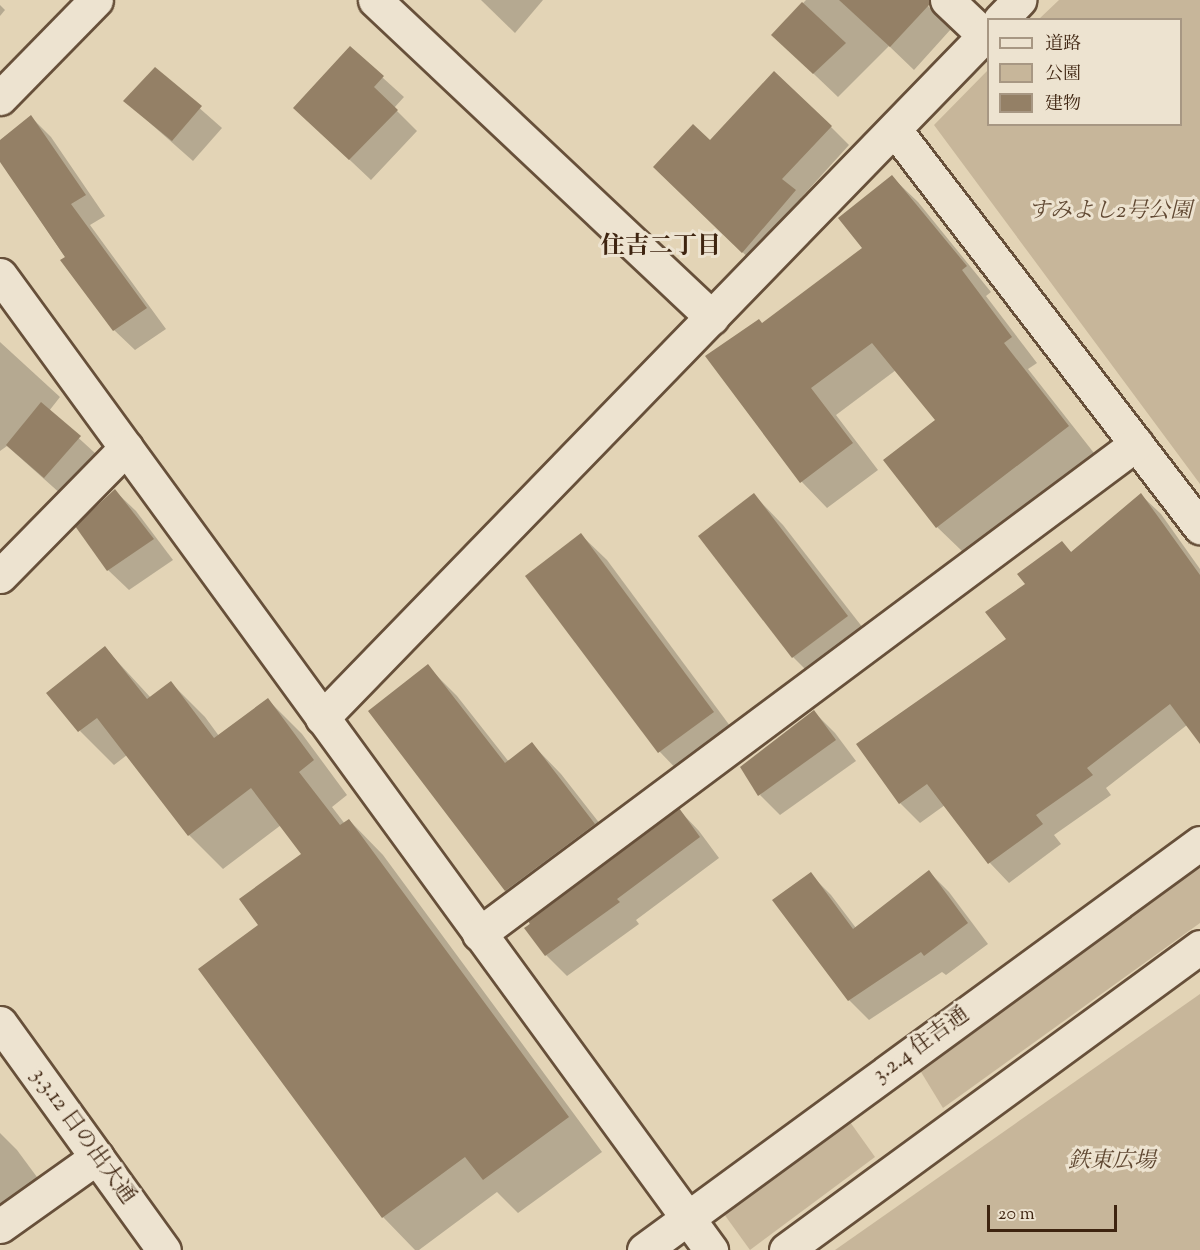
<!DOCTYPE html>
<html>
<head>
<meta charset="utf-8">
<style>
  body { margin:0 }
  #map { position:relative; width:1200px; height:1250px; overflow:hidden; background:#e3d4b6; font-family:"Sorts Mill Goudy","Noto Serif JP",serif }
  div>[style] { position:absolute }
  [style*='--x'] { left:calc(var(--x)*1px); top:calc(var(--y)*1px); width:calc(var(--w)*1px); rotate:calc(var(--a)*1deg) }
  .green>* { inset:0; background:#c7b69a }
  .shadow>* { inset:0; background:#0003 }
  .building>* { inset:0; background:#948066 }
  .roads { filter:drop-shadow(2px 0 #67503a) drop-shadow(-2px 0 #67503a) drop-shadow(0 2px #67503a) drop-shadow(0 -2px #67503a) }
  .minor>* { height:33px; margin:-16.5px; padding:0 16.5px; transform-origin:16.5px; border-radius:16.5px; background:#ede3d0 }
  span { translate:-50% -50%; white-space:nowrap; text-align:center; line-height:1.15; -webkit-text-stroke:6px #ede3d0; paint-order:stroke }
  .park-label { font-size:22px; color:#604832; font-style:italic }
  .street-label { font-size:22px; color:#3e2410 }
  .neighbourhood-label { font-size:24px; color:#3e2410; font-weight:700 }
  .legend { position:absolute; left:987px; top:18px; width:195px; height:108px; box-sizing:border-box; background:#ede3d0; border:2px solid #a79783; margin:0; padding:8px 10px; list-style:none; font-size:18px; color:#3e2410 }
  .legend li { display:flex; align-items:center; gap:12px; height:30px }
  .legend b { width:30px; border:2px solid #a79783 }
  .scale { position:absolute; left:987px; top:1205px; width:130px; height:27px; box-sizing:border-box; border:3px solid #3e2410; border-top:0; padding-left:8px; font-size:18px; line-height:21px; white-space:nowrap; color:#3e2410; -webkit-text-stroke:4px #ede3d0; paint-order:stroke }
</style>
</head>
<body>
<div id="map">
  <div class="green">
    <i style="clip-path:polygon(1059px 0,1200px 0,1200px 484px,934px 125px,988px 70px,988px 124px,1180px 124px,1180px 20px,1039px 19px)"></i>
    <i style="clip-path:polygon(1200px 866px,1200px 923px,943px 1108px,921px 1072px)"></i>
    <i style="clip-path:polygon(1200px 994px,1200px 1250px,835px 1250px)"></i>
    <i style="clip-path:polygon(850px 1122px,875px 1157px,750px 1250px,724px 1214px)"></i>
  </div>
  <div class="shadow">
    <i style="clip-path:polygon(481px 0,543px 0,515px 33px)"></i>
    <i style="clip-path:polygon(806px 0,922px 0,951px 29px,914px 70px,889px 46px,838px 97px,773px 35px)"></i>
    <i style="clip-path:polygon(0 5px,5px 10px,0 16px)"></i>
    <i style="clip-path:polygon(350px 48px,404px 97px,394px 108px,417px 131px,371px 180px,316px 128px)"></i>
    <i style="clip-path:polygon(155px 69px,222px 128px,193px 161px,125px 101px)"></i>
    <i style="clip-path:polygon(31px 117px,51px 137px,105px 216px,90px 225px,166px 329px,135px 350px,114px 330px,0 160px,0 142px)"></i>
    <i style="clip-path:polygon(831px 127px,849px 145px,801px 198px,813px 210px,761px 270px,673px 185px,710px 142px)"></i>
    <i style="clip-path:polygon(892px 177px,918px 202px,991px 292px,986px 296px,1037px 363px,1028px 369px,1094px 453px,963px 552px,937px 527px,937px 420px,896px 370px,836px 415px,878px 470px,827px 508px,802px 482px,707px 356px,763px 325px,864px 248px)"></i>
    <i style="clip-path:polygon(0 342px,60px 397px,49px 411px,107px 464px,71px 503px,7px 446px,0 451px)"></i>
    <i style="clip-path:polygon(115px 491px,136px 511px,173px 560px,129px 590px,108px 570px)"></i>
    <i style="clip-path:polygon(754px 495px,783px 525px,877px 646px,823px 687px,793px 657px)"></i>
    <i style="clip-path:polygon(1141px 495px,1161px 514px,1200px 569px,1200px 738px,1187px 725px,1106px 788px,1111px 795px,1054px 835px,1061px 844px,1009px 883px,990px 863px,945px 805px,920px 823px,900px 803px,858px 744px,1008px 640px,1027px 584px,1062px 543px,1072px 553px)"></i>
    <i style="clip-path:polygon(581px 535px,607px 560px,739px 738px,685px 778px,660px 752px,527px 576px)"></i>
    <i style="clip-path:polygon(105px 648px,151px 698px,171px 683px,205px 717px,219px 736px,268px 700px,302px 734px,347px 795px,332px 807px,345px 824px,349px 820px,383px 855px,602px 1152px,518px 1213px,497px 1192px,419px 1250px,415px 1250px,383px 1217px,200px 969px,260px 926px,304px 854px,281px 825px,223px 869px,189px 835px,127px 755px,114px 765px,80px 731px)"></i>
    <i style="clip-path:polygon(427px 666px,457px 696px,509px 762px,532px 744px,561px 774px,622px 852px,679px 810px,699px 831px,719px 858px,636px 920px,639px 924px,567px 976px,546px 955px,526px 928px,534px 918px,506px 891px,370px 711px)"></i>
    <i style="clip-path:polygon(814px 712px,835px 733px,856px 761px,780px 815px,760px 795px)"></i>
    <i style="clip-path:polygon(929px 872px,949px 892px,988px 944px,946px 975px,942px 972px,869px 1020px,849px 1000px,810px 874px,831px 895px,856px 928px)"></i>
    <i style="clip-path:polygon(0 1133px,17px 1150px,51px 1196px,0 1233px)"></i>
  </div>
  <div class="building">
    <i style="clip-path:polygon(839px 0,929px 0,929px 5px,890px 47px)"></i>
    <i style="clip-path:polygon(802px 2px,846px 43px,813px 74px,771px 35px)"></i>
    <i style="clip-path:polygon(350px 46px,384px 76px,374px 87px,398px 110px,349px 160px,293px 108px)"></i>
    <i style="clip-path:polygon(155px 67px,202px 106px,172px 141px,123px 101px)"></i>
    <i style="clip-path:polygon(774px 71px,832px 126px,782px 179px,796px 190px,742px 253px,653px 167px,693px 124px,710px 140px)"></i>
    <i style="clip-path:polygon(31px 115px,86px 195px,71px 204px,147px 308px,113px 331px,60px 260px,65px 257px,0 162px,0 140px)"></i>
    <i style="clip-path:polygon(892px 175px,967px 266px,962px 270px,1012px 337px,1004px 343px,1069px 426px,936px 528px,883px 460px,935px 420px,872px 343px,811px 388px,853px 443px,800px 483px,705px 356px,759px 319px,762px 323px,862px 248px,838px 218px)"></i>
    <i style="clip-path:polygon(41px 402px,81px 436px,44px 478px,6px 445px)"></i>
    <i style="clip-path:polygon(115px 489px,154px 539px,107px 571px,75px 526px)"></i>
    <i style="clip-path:polygon(754px 493px,848px 616px,792px 658px,698px 536px)"></i>
    <i style="clip-path:polygon(1141px 493px,1200px 575px,1200px 744px,1170px 704px,1087px 768px,1093px 775px,1036px 815px,1043px 824px,988px 864px,927px 784px,899px 804px,856px 744px,1006px 639px,985px 612px,1025px 584px,1017px 574px,1062px 541px,1071px 552px)"></i>
    <i style="clip-path:polygon(581px 533px,714px 712px,658px 753px,525px 576px)"></i>
    <i style="clip-path:polygon(105px 646px,147px 699px,171px 681px,214px 738px,268px 698px,314px 760px,299px 772px,340px 825px,349px 819px,569px 1117px,483px 1180px,465px 1157px,382px 1218px,198px 969px,258px 925px,239px 899px,301px 854px,251px 788px,188px 836px,97px 718px,78px 732px,46px 693px)"></i>
    <i style="clip-path:polygon(428px 664px,505px 763px,532px 742px,595px 824px,505px 891px,368px 711px)"></i>
    <i style="clip-path:polygon(814px 710px,836px 740px,758px 796px,740px 767px)"></i>
    <i style="clip-path:polygon(679px 808px,700px 837px,617px 899px,620px 902px,545px 956px,524px 928px,530px 924px,528px 921px)"></i>
    <i style="clip-path:polygon(929px 870px,968px 923px,924px 956px,921px 952px,848px 1001px,772px 900px,811px 872px,853px 929px)"></i>
  </div>
  <div class="roads">
    <div class="minor">
      <i style="--x:375;--y:0;--w:463;--a:43.3"></i>
      <i style="--x:947;--y:0;--w:52;--a:43.5"></i>
      <i style="--x:1000;--y:20;--w:28;--a:-46"></i>
      <i style="--x:0;--y:98;--w:137;--a:-45.6"></i>
      <i style="--x:895;--y:130;--w:501;--a:52.47"></i>
      <i style="--x:0;--y:275;--w:1207;--a:53.9"></i>
      <i style="--x:0;--y:576;--w:180;--a:-45.5"></i>
      <i style="--x:322;--y:718;--w:956;--a:-45.85"></i>
      <i style="--x:479;--y:934;--w:820;--a:-36.72"></i>
      <i style="--x:0;--y:1023;--w:280;--a:54.2"></i>
      <i style="--x:0;--y:1226;--w:119;--a:-35.4"></i>
      <i style="--x:644;--y:1250;--w:689;--a:-36.2"></i>
      <i style="--x:786;--y:1250;--w:513;--a:-36.2"></i>
    </div>
  </div>
  <div class="park-label">
    <span style="left:1110px;top:213px">すみよし2号公園</span>
    <span style="left:1112px;top:1163px">鉄東広場</span>
  </div>
  <div class="street-label">
    <span style="left:922px;top:1046px;rotate:-36deg">3.2.4 住吉通</span>
    <span style="left:82px;top:1137px;rotate:54deg">3.3.12 日の出大通</span>
  </div>
  <div class="neighbourhood-label">
    <span style="left:661px;top:248px">住吉二丁目</span>
  </div>
  <ul class="legend">
  <li><b style="height:8px;background:#ede3d0"></b>道路</li>
  <li><b style="height:16px;background:#c7b69a"></b>公園</li>
  <li><b style="height:16px;background:#948066"></b>建物</li>
  </ul>
  <div class="scale">20 m</div>
</div>
</body>
</html>
